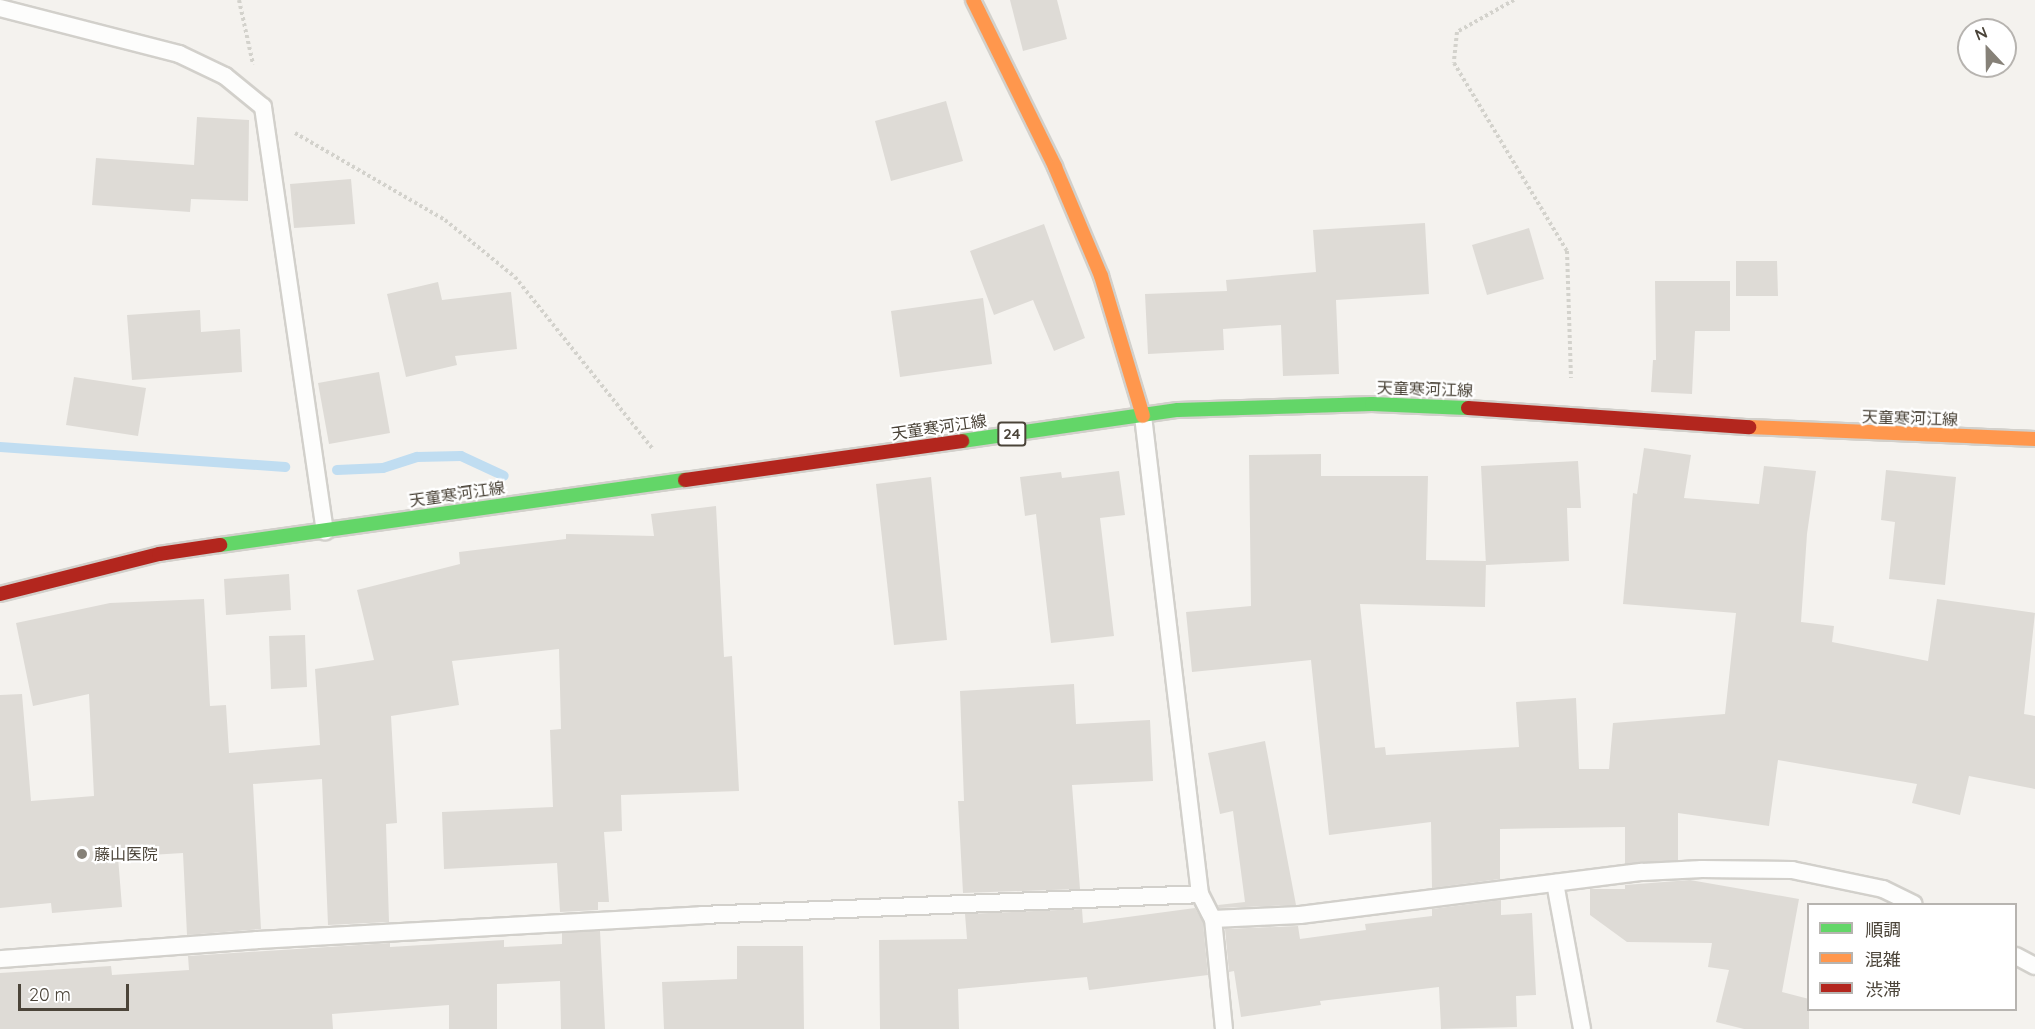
<!DOCTYPE html>
<html>
<head>
<meta charset="utf-8">
<style>
  body { margin:0 }
  #map { position:relative; width:2035px; height:1029px; overflow:hidden; background:#f4f2ee; font-family:Quicksand,"Noto Sans JP",sans-serif }
  div>[style] { position:absolute }
  [style*='--x'] { left:calc(var(--x)*1px); top:calc(var(--y)*1px); width:calc(var(--w)*1px); rotate:calc(var(--a)*1deg) }
  .stream>* { height:10px; margin:-5px; padding:0 5px; transform-origin:5px; border-radius:5px; background:#c0ddf1 }
  .building>* { inset:0; background:#dedbd6 }
  .path>* { height:4px; margin-top:-2px; transform-origin:0; background:repeating-linear-gradient(90deg,#d3d2cc 0 3px,transparent 0 6px) }
  .roads { filter:drop-shadow(2px 0 #d2d0cb) drop-shadow(-2px 0 #d2d0cb) drop-shadow(0 2px #d2d0cb) drop-shadow(0 -2px #d2d0cb) }
  .lane>* { height:16px; margin:-8px; padding:0 8px; transform-origin:8px; border-radius:8px; background:#fdfdfc }
  .fast>* { height:14px; margin:-7px; padding:0 7px; transform-origin:7px; border-radius:7px; background:#63d668 }
  .slow>* { height:14px; margin:-7px; padding:0 7px; transform-origin:7px; border-radius:7px; background:#ff974d }
  .jam>* { height:14px; margin:-7px; padding:0 7px; transform-origin:7px; border-radius:7px; background:#b3261e }
  .dots>* { width:16px; height:16px; translate:-50% -50%; box-sizing:border-box; border:3px solid #fff; border-radius:50% }
  span { translate:-50% -50%; white-space:nowrap; text-align:center; line-height:1.15; -webkit-text-stroke:4.5px #fff; paint-order:stroke }
  .shield-label span { padding:2px 4px; background:#fff; border:2px solid; border-radius:4px; -webkit-text-stroke-width:0 }
  .shield-label { font-size:15px; color:#4b4439; font-weight:700 }
  .street-label { font-size:16px; color:#4b4439 }
  .poi-label { font-size:16px; color:#4b4439 }
  .left { translate:0 -50%; text-align:left }
  .legend { position:absolute; left:1807px; top:903px; width:210px; height:108px; box-sizing:border-box; background:#fff; border:2px solid #b7b4b0; margin:0; padding:8px 10px; list-style:none; font-size:18px; color:#4b4439 }
  .legend li { display:flex; align-items:center; gap:12px; height:30px }
  .legend b { width:30px; border:2px solid #b7b4b0 }
  .north { position:absolute; left:1957px; top:18px; width:60px; height:60px; box-sizing:border-box; background:#fff; border:2px solid #b7b4b0; border-radius:50%; rotate:338deg; font-size:16px; font-weight:700; line-height:24px; text-align:center; color:#4b4439 }
  .north::after { content:''; display:block; margin:auto; width:21px; height:27px; background:#868178; clip-path:polygon(50% 0,100% 100%,50% 72%,0 100%) }
  .scale { position:absolute; left:18px; top:984px; width:111px; height:27px; box-sizing:border-box; border:3px solid #4b4439; border-top:0; padding-left:8px; font-size:18px; line-height:21px; white-space:nowrap; color:#4b4439; -webkit-text-stroke:4px #fff; paint-order:stroke }
</style>
</head>
<body>
<div id="map">
  <div class="stream">
    <i style="--x:0;--y:447;--w:286;--a:4"></i>
    <i style="--x:337;--y:470;--w:46;--a:-2.5"></i>
    <i style="--x:383;--y:468;--w:36;--a:-18"></i>
    <i style="--x:417;--y:457;--w:44;--a:-1.3"></i>
    <i style="--x:461;--y:456;--w:47;--a:24.9"></i>
  </div>
  <div class="building">
    <i style="clip-path:polygon(1010px 0,1057px 0,1067px 39px,1023px 51px)"></i>
    <i style="clip-path:polygon(946px 101px,963px 161px,891px 181px,875px 121px)"></i>
    <i style="clip-path:polygon(197px 117px,249px 120px,248px 201px,191px 199px,190px 212px,92px 205px,96px 158px,194px 165px)"></i>
    <i style="clip-path:polygon(351px 179px,355px 224px,294px 228px,290px 184px)"></i>
    <i style="clip-path:polygon(1425px 223px,1429px 294px,1336px 300px,1339px 374px,1283px 376px,1281px 325px,1223px 329px,1224px 350px,1148px 354px,1145px 294px,1227px 291px,1226px 280px,1316px 272px,1313px 230px)"></i>
    <i style="clip-path:polygon(1044px 224px,1085px 338px,1054px 351px,1033px 300px,994px 315px,970px 251px)"></i>
    <i style="clip-path:polygon(1529px 228px,1544px 279px,1487px 295px,1472px 245px)"></i>
    <i style="clip-path:polygon(1736px 261px,1777px 261px,1778px 296px,1736px 296px)"></i>
    <i style="clip-path:polygon(1655px 281px,1730px 281px,1730px 331px,1695px 331px,1692px 394px,1651px 392px,1653px 360px,1656px 360px)"></i>
    <i style="clip-path:polygon(438px 282px,442px 300px,511px 292px,517px 349px,455px 356px,457px 365px,406px 377px,387px 294px)"></i>
    <i style="clip-path:polygon(983px 298px,992px 364px,900px 377px,891px 311px)"></i>
    <i style="clip-path:polygon(200px 310px,201px 332px,240px 329px,242px 372px,132px 380px,127px 315px)"></i>
    <i style="clip-path:polygon(379px 372px,390px 433px,329px 444px,318px 383px)"></i>
    <i style="clip-path:polygon(74px 377px,146px 388px,138px 436px,66px 425px)"></i>
    <i style="clip-path:polygon(1644px 448px,1691px 455px,1684px 498px,1759px 504px,1764px 466px,1816px 471px,1807px 534px,1801px 622px,1834px 626px,1832px 642px,1928px 661px,1937px 599px,2035px 613px,2024px 714px,2035px 716px,2035px 789px,1969px 776px,1960px 815px,1912px 803px,1917px 784px,1778px 760px,1769px 826px,1678px 813px,1678px 860px,1625px 864px,1625px 827px,1500px 829px,1500px 879px,1432px 888px,1431px 822px,1329px 835px,1311px 660px,1192px 672px,1186px 612px,1251px 606px,1249px 455px,1321px 454px,1321px 476px,1428px 476px,1426px 560px,1486px 561px,1485px 607px,1360px 604px,1375px 748px,1385px 747px,1386px 755px,1519px 747px,1516px 702px,1576px 698px,1579px 769px,1609px 769px,1613px 723px,1725px 714px,1736px 613px,1623px 604px,1633px 493px,1637px 494px)"></i>
    <i style="clip-path:polygon(1578px 461px,1581px 508px,1567px 508px,1569px 561px,1486px 565px,1481px 466px)"></i>
    <i style="clip-path:polygon(1886px 470px,1956px 477px,1945px 585px,1889px 579px,1895px 522px,1881px 520px)"></i>
    <i style="clip-path:polygon(1119px 471px,1125px 515px,1100px 518px,1114px 636px,1051px 643px,1036px 514px,1025px 516px,1020px 477px,1061px 472px,1062px 478px)"></i>
    <i style="clip-path:polygon(931px 477px,947px 640px,894px 645px,876px 484px)"></i>
    <i style="clip-path:polygon(716px 506px,724px 657px,732px 656px,739px 791px,621px 795px,622px 831px,604px 832px,609px 902px,598px 902px,598px 910px,560px 912px,557px 863px,444px 869px,442px 812px,553px 807px,550px 730px,561px 729px,559px 649px,452px 661px,459px 705px,391px 716px,397px 823px,386px 824px,389px 922px,328px 925px,322px 779px,253px 784px,261px 929px,187px 935px,183px 853px,118px 857px,122px 907px,52px 913px,51px 903px,0 908px,0 695px,22px 694px,31px 801px,94px 796px,89px 694px,33px 706px,16px 623px,110px 603px,204px 599px,210px 706px,226px 705px,229px 753px,320px 745px,315px 669px,374px 660px,357px 590px,460px 564px,459px 552px,566px 539px,566px 534px,654px 536px,651px 514px)"></i>
    <i style="clip-path:polygon(289px 574px,291px 610px,226px 615px,224px 579px)"></i>
    <i style="clip-path:polygon(305px 635px,307px 687px,271px 689px,269px 636px)"></i>
    <i style="clip-path:polygon(1074px 684px,1076px 724px,1150px 720px,1153px 781px,1072px 785px,1080px 889px,963px 893px,958px 801px,964px 801px,960px 691px)"></i>
    <i style="clip-path:polygon(1265px 741px,1296px 905px,1219px 908px,1218px 905px,1245px 902px,1233px 811px,1220px 814px,1208px 753px)"></i>
    <i style="clip-path:polygon(1690px 880px,1799px 899px,1782px 992px,1809px 999px,1809px 1029px,1744px 1029px,1716px 1022px,1729px 970px,1708px 967px,1712px 943px,1627px 942px,1590px 915px,1590px 889px,1625px 889px,1625px 885px)"></i>
    <i style="clip-path:polygon(1501px 900px,1501px 915px,1532px 913px,1536px 995px,1516px 996px,1517px 1027px,1441px 1029px,1439px 987px,1320px 1001px,1321px 1005px,1241px 1017px,1234px 971px,1229px 972px,1225px 929px,1298px 926px,1300px 939px,1366px 930px,1365px 924px,1432px 916px,1432px 909px)"></i>
    <i style="clip-path:polygon(1195px 908px,1203px 922px,1208px 975px,1089px 990px,1087px 977px,958px 989px,959px 1029px,880px 1029px,879px 940px,967px 939px,965px 914px,1082px 909px,1083px 923px)"></i>
    <i style="clip-path:polygon(600px 931px,605px 1029px,561px 1029px,560px 981px,497px 984px,497px 1029px,449px 1029px,449px 1005px,332px 1014px,333px 1029px,0 1029px,0 973px,111px 966px,112px 975px,189px 970px,188px 956px,390px 943px,390px 947px,504px 940px,504px 947px,562px 944px,562px 933px)"></i>
    <i style="clip-path:polygon(737px 946px,803px 946px,804px 1029px,664px 1029px,662px 982px,737px 979px)"></i>
  </div>
  <div class="path">
    <i style="--x:239;--y:0;--w:66;--a:77.7"></i>
    <i style="--x:1514;--y:0;--w:65;--a:150.7"></i>
    <i style="--x:1457;--y:32;--w:31;--a:96"></i>
    <i style="--x:1454;--y:63;--w:219;--a:59"></i>
    <i style="--x:1567;--y:251;--w:127;--a:88.2"></i>
    <i style="--x:295;--y:133;--w:173;--a:30.1"></i>
    <i style="--x:445;--y:220;--w:90;--a:39.2"></i>
    <i style="--x:515;--y:277;--w:221;--a:51.3"></i>
  </div>
  <div class="roads">
    <div class="lane">
      <i style="--x:0;--y:8;--w:185;--a:14.4"></i>
      <i style="--x:179;--y:54;--w:51;--a:25.6"></i>
      <i style="--x:225;--y:76;--w:49;--a:39.2"></i>
      <i style="--x:263;--y:107;--w:429;--a:81.7"></i>
      <i style="--x:1143;--y:416;--w:481;--a:83.2"></i>
      <i style="--x:1200;--y:894;--w:28;--a:63"></i>
      <i style="--x:1555;--y:883;--w:148;--a:79.5"></i>
      <i style="--x:2016;--y:956;--w:21;--a:28"></i>
      <i style="--x:0;--y:959;--w:258;--a:-4.2"></i>
      <i style="--x:257;--y:940;--w:446;--a:-3.2"></i>
      <i style="--x:702;--y:915;--w:498;--a:-2.4"></i>
      <i style="--x:1224;--y:1029;--w:111;--a:-95.7"></i>
      <i style="--x:1213;--y:919;--w:87;--a:-2.6"></i>
      <i style="--x:1300;--y:915;--w:345;--a:-7.2"></i>
      <i style="--x:1642;--y:872;--w:60;--a:-2.9"></i>
      <i style="--x:1702;--y:869;--w:90;--a:0.6"></i>
      <i style="--x:1792;--y:870;--w:93;--a:11.8"></i>
      <i style="--x:1883;--y:889;--w:34;--a:26"></i>
    </div>
    <div class="fast">
      <i style="--x:962;--y:441;--w:218;--a:-8.2"></i>
      <i style="--x:1178;--y:410;--w:194;--a:-1.8"></i>
      <i style="--x:1372;--y:404;--w:96;--a:2.4"></i>
      <i style="--x:220;--y:545;--w:470;--a:-8"></i>
    </div>
    <div class="slow">
      <i style="--x:973;--y:0;--w:186;--a:63.8"></i>
      <i style="--x:1055;--y:167;--w:118;--a:67.1"></i>
      <i style="--x:1101;--y:276;--w:146;--a:73.3"></i>
      <i style="--x:1749;--y:427;--w:286;--a:2.4"></i>
    </div>
    <div class="jam">
      <i style="--x:1468;--y:408;--w:282;--a:3.9"></i>
      <i style="--x:685;--y:480;--w:280;--a:-8"></i>
      <i style="--x:0;--y:594;--w:164;--a:-14.1"></i>
      <i style="--x:159;--y:554;--w:62;--a:-8.4"></i>
    </div>
  </div>
  <div class="dots">
    <i style="left:82px;top:854px;background:#868178"></i>
  </div>
  <div class="shield-label">
    <span style="left:1012px;top:434px">24</span>
  </div>
  <div class="street-label">
    <span style="left:1425px;top:389px;rotate:2deg">天童寒河江線</span>
    <span style="left:1910px;top:418px;rotate:2deg">天童寒河江線</span>
    <span style="left:939px;top:427px;rotate:-8deg">天童寒河江線</span>
    <span style="left:457px;top:494px;rotate:-8deg">天童寒河江線</span>
  </div>
  <div class="poi-label">
    <span class="left" style="left:94px;top:854px">藤山医院</span>
  </div>
  <ul class="legend">
  <li><b style="height:8px;background:#63d668"></b>順調</li>
  <li><b style="height:8px;background:#ff974d"></b>混雑</li>
  <li><b style="height:8px;background:#b3261e"></b>渋滞</li>
  </ul>
  <div class="north">N</div>
  <div class="scale">20 m</div>
</div>
</body>
</html>
